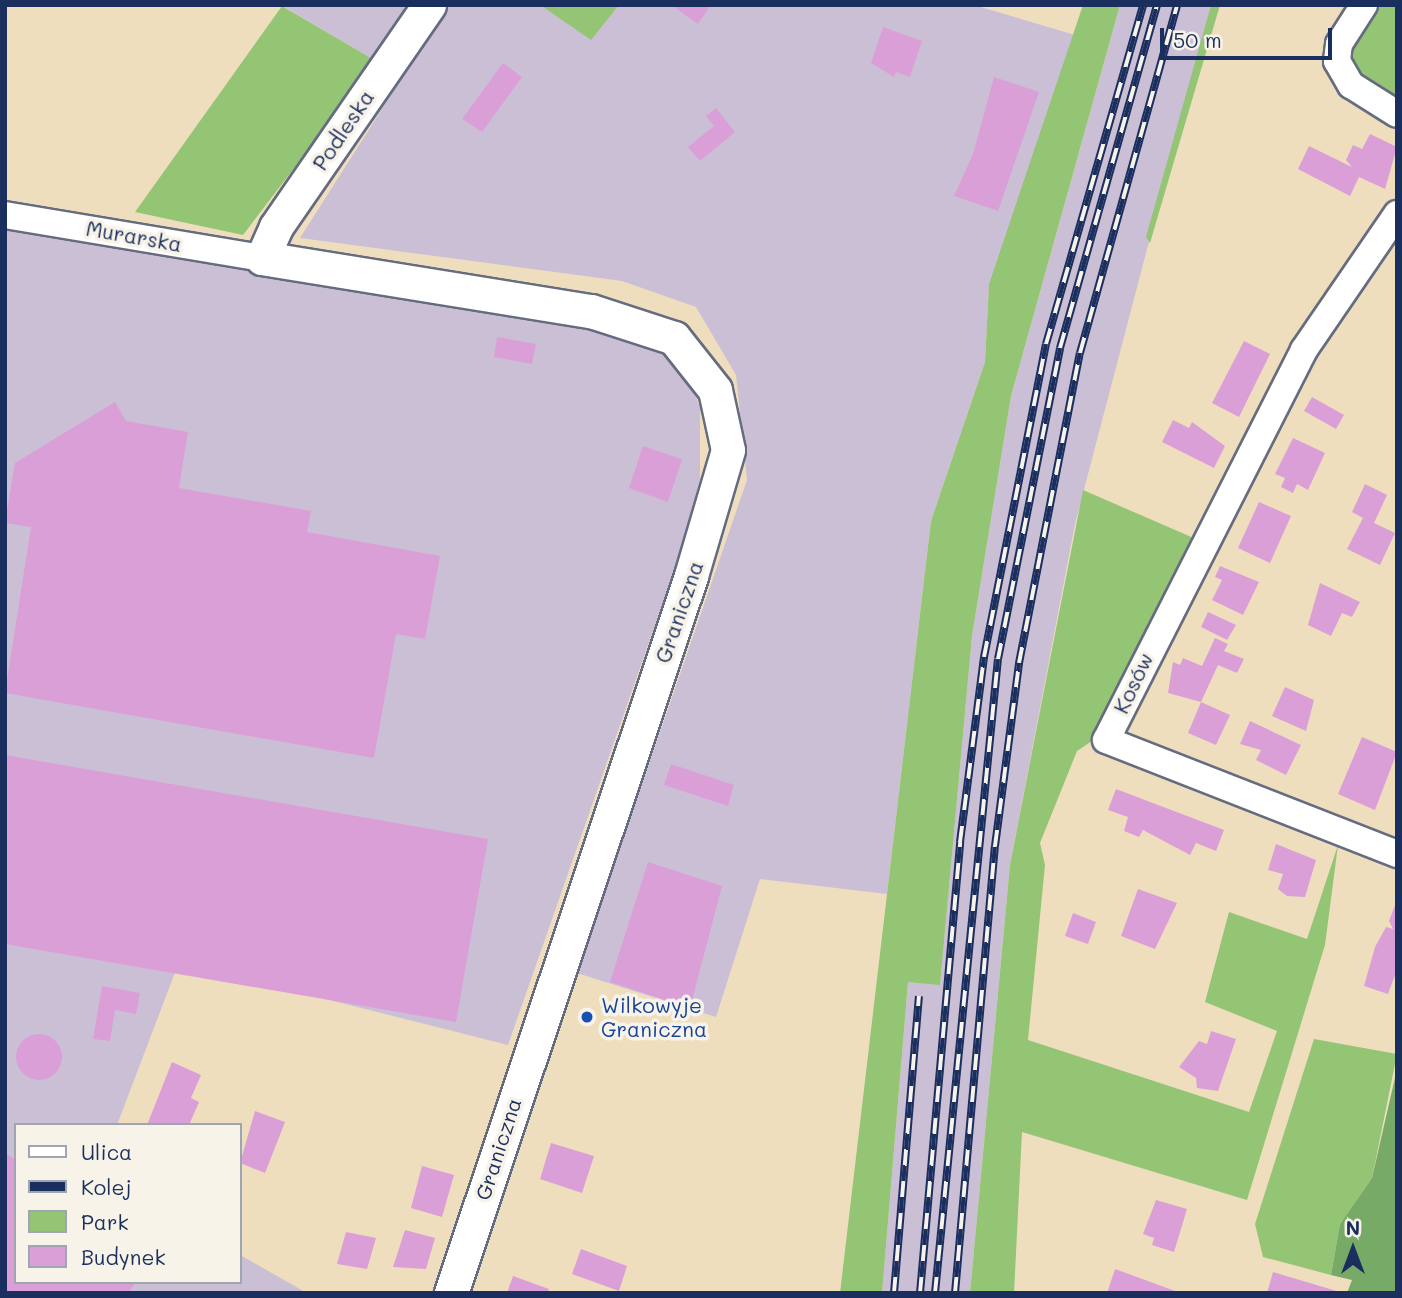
<!DOCTYPE html>
<html>
<head>
<meta charset="utf-8">
<style>
  body { margin:0 }
  #map { position:relative; width:1402px; height:1298px; overflow:hidden; background:#efdebe; font-family:Mali,sans-serif }
  div>[style] { position:absolute }
  [style*='--x'] { left:calc(var(--x)*1px); top:calc(var(--y)*1px); width:calc(var(--w)*1px); rotate:calc(var(--a)*1deg) }
  .industrial>* { inset:0; background:#cbbfd5 }
  .green>* { inset:0; background:#94c574 }
  .forest>* { inset:0; background:#7a6 }
  .building>* { inset:0; background:#db9fd8 }
  .round { border-radius:50% }
  .roads { filter:drop-shadow(2px 0 #656c80) drop-shadow(-2px 0 #656c80) drop-shadow(0 2px #656c80) drop-shadow(0 -2px #656c80) }
  .minor>* { height:26px; margin:-13px; padding:0 13px; transform-origin:13px; border-radius:13px; background:#fff }
  .tertiary>* { height:33px; margin:-16.5px; padding:0 16.5px; transform-origin:16.5px; border-radius:16.5px; background:#fff }
  .rail>* { height:8px; margin-top:-4px; transform-origin:0; background:repeating-linear-gradient(90deg,#f7f3e8 0 16px,#1b2f5e 0 32px); box-sizing:border-box; border-block:2px solid #1b2f5e }
  .dots>* { width:19px; height:19px; translate:-50% -50%; box-sizing:border-box; border:4px solid #f7f3e8; border-radius:50% }
  span { translate:-50% -50%; white-space:nowrap; text-align:center; line-height:1.15; -webkit-text-stroke:7px #f7f3e8; paint-order:stroke }
  .street-label { font-size:21px; color:#1b2f5e }
  .transit-label { font-size:21px; color:#164399 }
  .left { translate:0 -50%; text-align:left }
  .frame { position:absolute; inset:0; border:7px solid #1b2f5e; pointer-events:none }
  .legend { position:absolute; left:14px; top:1123px; width:228px; height:161px; box-sizing:border-box; background:#f7f3e8; border:2px solid #9fa5b1; margin:0; padding:9px 12px; list-style:none; font-size:21px; color:#1b2f5e }
  .legend li { display:flex; align-items:center; gap:14px; height:35px }
  .legend b { width:35px; border:2px solid #9fa5b1 }
  .north { position:absolute; left:1318px; top:1214px; width:70px; height:70px; -webkit-text-stroke:5px #f7f3e8; paint-order:stroke; rotate:0deg; font-size:19px; font-weight:700; line-height:28px; text-align:center; color:#1b2f5e }
  .north::after { content:''; display:block; margin:auto; width:24px; height:32px; background:#1b2f5e; clip-path:polygon(50% 0,100% 100%,50% 72%,0 100%) }
  .scale { position:absolute; left:1160px; top:28px; width:172px; height:32px; box-sizing:border-box; border:4px solid #1b2f5e; border-top:0; padding-left:9px; font-size:21px; line-height:24px; white-space:nowrap; color:#1b2f5e; -webkit-text-stroke:5px #f7f3e8; paint-order:stroke }
</style>
</head>
<body>
<div id="map">
  <div class="industrial">
    <i style="clip-path:polygon(281px 5px,413px 5px,376px 61px)"></i>
    <i style="clip-path:polygon(448px 5px,540px 5px,591px 39px,619px 5px,974px 5px,1075px 35px,989px 284px,985px 362px,931px 521px,887px 894px,760px 879px,716px 1017px,577px 973px,747px 480px,736px 375px,696px 307px,622px 281px,300px 238px)"></i>
    <i style="clip-path:polygon(1120px 5px,1211px 5px,1075px 524px,1010px 865px,970px 1293px,882px 1293px,908px 982px,940px 984px,972px 636px,1011px 396px)"></i>
    <i style="clip-path:polygon(5px 221px,599px 325px,675px 354px,700px 406px,700px 479px,683px 545px,508px 1045px,179px 962px,117px 1125px,16px 1125px,16px 1282px,240px 1282px,240px 1255px,307px 1293px,5px 1293px)"></i>
  </div>
  <div class="green">
    <i style="clip-path:polygon(540px 5px,619px 5px,591px 40px)"></i>
    <i style="clip-path:polygon(1083px 5px,1120px 5px,1011px 396px,972px 636px,940px 985px,908px 982px,882px 1293px,840px 1293px,931px 521px,985px 362px,989px 284px)"></i>
    <i style="clip-path:polygon(1211px 5px,1220px 5px,1150px 243px,1146px 237px)"></i>
    <i style="clip-path:polygon(1372px 5px,1397px 5px,1397px 103px,1355px 81px,1346px 42px)"></i>
    <i style="clip-path:polygon(282px 6px,376px 61px,243px 235px,135px 212px)"></i>
    <i style="clip-path:polygon(1083px 490px,1196px 539px,1101px 735px,1077px 751px,1040px 843px,1045px 865px,1028px 1040px,1249px 1112px,1277px 1031px,1205px 1002px,1229px 912px,1307px 939px,1338px 845px,1325px 945px,1247px 1200px,1022px 1132px,1014px 1293px,970px 1293px,1010px 865px)"></i>
    <i style="clip-path:polygon(1314px 1039px,1397px 1054px,1372px 1178px,1340px 1224px,1331px 1275px,1263px 1257px,1255px 1224px)"></i>
  </div>
  <div class="forest">
    <i style="clip-path:polygon(1397px 1069px,1397px 1293px,1347px 1293px,1352px 1280px,1331px 1275px,1340px 1224px,1372px 1178px)"></i>
  </div>
  <div class="building">
    <i style="clip-path:polygon(671px 5px,711px 5px,698px 24px)"></i>
    <i style="clip-path:polygon(883px 27px,922px 41px,910px 77px,896px 72px,894px 77px,871px 63px)"></i>
    <i style="clip-path:polygon(503px 63px,522px 77px,482px 132px,462px 119px)"></i>
    <i style="clip-path:polygon(994px 77px,1039px 92px,998px 211px,954px 196px,973px 154px)"></i>
    <i style="clip-path:polygon(716px 108px,735px 132px,700px 161px,688px 147px,714px 126px,706px 116px)"></i>
    <i style="clip-path:polygon(1370px 134px,1397px 147px,1385px 189px,1359px 177px,1350px 196px,1298px 169px,1309px 146px,1352px 167px,1346px 160px,1353px 145px,1362px 149px)"></i>
    <i style="clip-path:polygon(497px 337px,536px 344px,532px 364px,494px 357px)"></i>
    <i style="clip-path:polygon(1244px 341px,1270px 354px,1239px 417px,1212px 403px)"></i>
    <i style="clip-path:polygon(1312px 397px,1344px 415px,1336px 429px,1304px 411px)"></i>
    <i style="clip-path:polygon(115px 402px,126px 421px,188px 432px,179px 488px,311px 511px,307px 532px,440px 556px,425px 639px,396px 634px,374px 758px,5px 693px,31px 527px,5px 523px,15px 463px)"></i>
    <i style="clip-path:polygon(1173px 420px,1189px 428px,1192px 422px,1225px 446px,1214px 468px,1162px 442px)"></i>
    <i style="clip-path:polygon(1293px 438px,1325px 453px,1308px 490px,1297px 484px,1293px 493px,1281px 487px,1285px 478px,1275px 474px)"></i>
    <i style="clip-path:polygon(643px 446px,682px 459px,668px 502px,629px 488px)"></i>
    <i style="clip-path:polygon(1365px 484px,1387px 495px,1374px 523px,1395px 533px,1380px 565px,1347px 549px,1363px 518px,1352px 512px)"></i>
    <i style="clip-path:polygon(1259px 502px,1291px 516px,1270px 563px,1238px 548px)"></i>
    <i style="clip-path:polygon(1220px 566px,1259px 582px,1243px 615px,1212px 600px,1222px 580px,1215px 577px)"></i>
    <i style="clip-path:polygon(1320px 583px,1360px 602px,1352px 617px,1342px 613px,1331px 636px,1308px 625px)"></i>
    <i style="clip-path:polygon(1208px 612px,1236px 625px,1227px 640px,1201px 627px)"></i>
    <i style="clip-path:polygon(1215px 638px,1228px 644px,1224px 651px,1244px 659px,1237px 673px,1218px 665px,1201px 702px,1168px 693px,1173px 662px,1180px 665px,1183px 658px,1202px 666px)"></i>
    <i style="clip-path:polygon(1285px 687px,1314px 700px,1306px 731px,1272px 716px)"></i>
    <i style="clip-path:polygon(1201px 702px,1230px 715px,1216px 745px,1188px 733px)"></i>
    <i style="clip-path:polygon(1250px 721px,1301px 745px,1286px 775px,1256px 760px,1261px 750px,1240px 744px)"></i>
    <i style="clip-path:polygon(1362px 737px,1397px 752px,1375px 810px,1338px 794px)"></i>
    <i style="clip-path:polygon(5px 755px,488px 839px,456px 1022px,5px 944px)"></i>
    <i style="clip-path:polygon(671px 764px,734px 785px,728px 806px,664px 785px)"></i>
    <i style="clip-path:polygon(1116px 789px,1224px 830px,1216px 851px,1196px 843px,1190px 855px,1143px 830px,1139px 837px,1124px 831px,1128px 817px,1108px 810px)"></i>
    <i style="clip-path:polygon(1276px 844px,1316px 860px,1305px 897px,1287px 896px,1278px 889px,1283px 874px,1268px 870px)"></i>
    <i style="clip-path:polygon(648px 862px,722px 886px,690px 1008px,610px 982px)"></i>
    <i style="clip-path:polygon(1138px 889px,1177px 903px,1155px 949px,1121px 936px)"></i>
    <i style="clip-path:polygon(1397px 900px,1397px 970px,1388px 994px,1364px 986px,1375px 947px,1386px 927px,1393px 929px,1389px 921px)"></i>
    <i style="clip-path:polygon(1073px 913px,1096px 922px,1088px 944px,1065px 936px)"></i>
    <i style="clip-path:polygon(102px 986px,140px 993px,136px 1014px,115px 1010px,110px 1041px,93px 1039px)"></i>
    <i style="clip-path:polygon(1211px 1031px,1236px 1039px,1218px 1091px,1197px 1088px,1196px 1078px,1179px 1067px,1199px 1041px,1207px 1044px)"></i>
    <i class="round" style="left:16px;top:1034px;width:46px;height:46px"></i>
    <i style="clip-path:polygon(172px 1062px,201px 1075px,191px 1098px,199px 1102px,189px 1125px,147px 1125px)"></i>
    <i style="clip-path:polygon(255px 1111px,285px 1122px,265px 1173px,240px 1163px)"></i>
    <i style="clip-path:polygon(551px 1143px,594px 1156px,582px 1193px,540px 1179px)"></i>
    <i style="clip-path:polygon(5px 1153px,16px 1160px,16px 1282px,136px 1282px,128px 1293px,5px 1293px)"></i>
    <i style="clip-path:polygon(422px 1166px,454px 1175px,442px 1217px,411px 1208px)"></i>
    <i style="clip-path:polygon(1156px 1200px,1187px 1209px,1174px 1252px,1152px 1245px,1154px 1238px,1143px 1234px)"></i>
    <i style="clip-path:polygon(405px 1230px,435px 1238px,426px 1269px,393px 1267px)"></i>
    <i style="clip-path:polygon(346px 1232px,376px 1238px,367px 1269px,337px 1264px)"></i>
    <i style="clip-path:polygon(581px 1249px,627px 1266px,619px 1291px,572px 1274px)"></i>
    <i style="clip-path:polygon(1115px 1269px,1178px 1292px,1178px 1293px,1107px 1293px)"></i>
    <i style="clip-path:polygon(1273px 1272px,1340px 1292px,1339px 1293px,1267px 1293px)"></i>
    <i style="clip-path:polygon(513px 1276px,549px 1289px,547px 1293px,507px 1293px)"></i>
  </div>
  <div class="roads">
    <div class="minor">
      <i style="--x:1364;--y:5;--w:46;--a:122.7"></i>
      <i style="--x:1339;--y:44;--w:17;--a:97"></i>
      <i style="--x:1337;--y:61;--w:28;--a:60"></i>
      <i style="--x:1351;--y:85;--w:54;--a:32.2"></i>
      <i style="--x:1397;--y:214;--w:165;--a:124.4"></i>
      <i style="--x:1304;--y:350;--w:437;--a:116.9"></i>
      <i style="--x:1106;--y:740;--w:313;--a:21.4"></i>
      <i style="--x:5;--y:215;--w:261;--a:9.5"></i>
    </div>
    <div class="tertiary">
      <i style="--x:429;--y:5;--w:270;--a:124.6"></i>
      <i style="--x:276;--y:227;--w:34;--a:114"></i>
      <i style="--x:262;--y:258;--w:333;--a:9.2"></i>
      <i style="--x:591;--y:311;--w:87;--a:18"></i>
      <i style="--x:674;--y:338;--w:66;--a:51.7"></i>
      <i style="--x:715;--y:390;--w:61;--a:77.8"></i>
      <i style="--x:728;--y:450;--w:131;--a:106.4"></i>
      <i style="--x:691;--y:576;--w:756;--a:108.51"></i>
    </div>
  </div>
  <div class="rail">
    <i style="--x:894;--y:1293;--w:298;--a:-85.2"></i>
    <i style="--x:920;--y:1293;--w:453;--a:-84.9"></i>
    <i style="--x:960;--y:842;--w:187;--a:-82.6"></i>
    <i style="--x:984;--y:657;--w:319;--a:-78.8"></i>
    <i style="--x:1046;--y:344;--w:353;--a:-74"></i>
    <i style="--x:935;--y:1293;--w:637;--a:-84.33"></i>
    <i style="--x:998;--y:659;--w:317;--a:-78.7"></i>
    <i style="--x:1060;--y:348;--w:356;--a:-74.2"></i>
    <i style="--x:955;--y:1293;--w:449;--a:-84.9"></i>
    <i style="--x:995;--y:846;--w:185;--a:-82.5"></i>
    <i style="--x:1019;--y:663;--w:316;--a:-78.9"></i>
    <i style="--x:1080;--y:353;--w:361;--a:-74.4"></i>
  </div>
  <div class="dots">
    <i style="left:587px;top:1017px;background:#1a4fb4"></i>
  </div>
  <div class="street-label">
    <span style="left:343px;top:130px;rotate:-56deg">Podleska</span>
    <span style="left:134px;top:236px;rotate:10deg">Murarska</span>
    <span style="left:679px;top:612px;rotate:-71deg">Graniczna</span>
    <span style="left:1133px;top:683px;rotate:-65deg">Kosów</span>
    <span style="left:498px;top:1149px;rotate:-72deg">Graniczna</span>
  </div>
  <div class="transit-label">
    <span class="left" style="left:601px;top:1017px">Wilkowyje<br>Graniczna</span>
  </div>
  <div class="frame"></div>
  <ul class="legend">
  <li><b style="height:9px;background:#fff"></b>Ulica</li>
  <li><b style="height:9px;background:#1b2f5e"></b>Kolej</li>
  <li><b style="height:19px;background:#94c574"></b>Park</li>
  <li><b style="height:19px;background:#db9fd8"></b>Budynek</li>
  </ul>
  <div class="north">N</div>
  <div class="scale">50 m</div>
</div>
</body>
</html>
